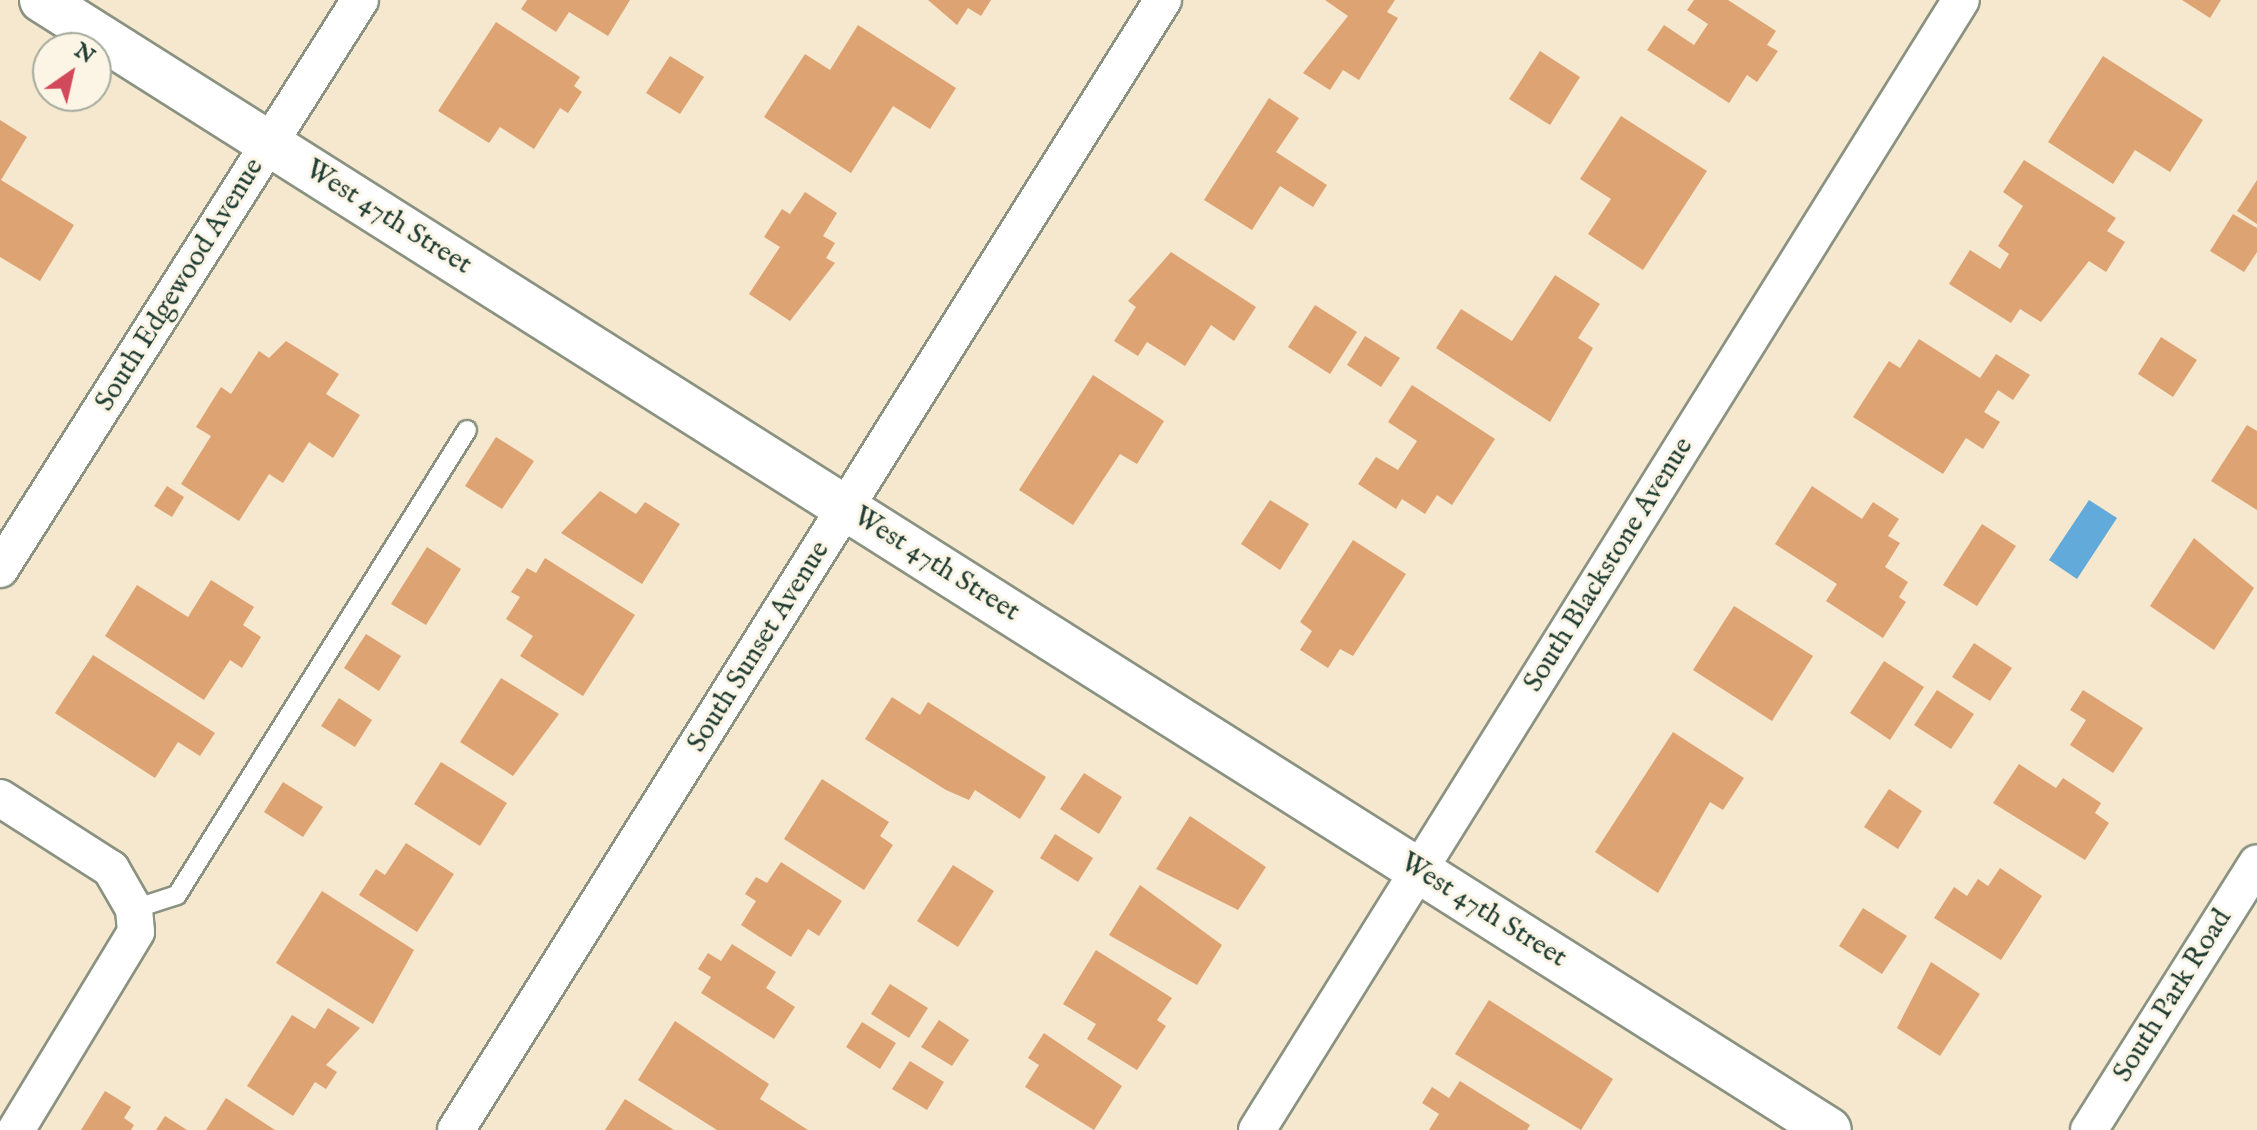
<!DOCTYPE html>
<html>
<head>
<meta charset="utf-8">
<style>
  body { margin:0 }
  #map { position:relative; width:2257px; height:1130px; overflow:hidden; background:#f5e8ce; font-family:"IM FELL English",serif }
  div>[style] { position:absolute }
  [style*='--x'] { left:calc(var(--x)*1px); top:calc(var(--y)*1px); width:calc(var(--w)*1px); rotate:calc(var(--a)*1deg) }
  .water>* { inset:0; background:#62aad9 }
  .building>* { inset:0; background:#dea373 }
  .roads { filter:drop-shadow(2px 0 #8a9281) drop-shadow(-2px 0 #8a9281) drop-shadow(0 2px #8a9281) drop-shadow(0 -2px #8a9281) }
  .lane>* { height:18px; margin:-9px; padding:0 9px; transform-origin:9px; border-radius:9px; background:#fff }
  .street>* { height:36px; margin:-18px; padding:0 18px; transform-origin:18px; border-radius:18px; background:#fff }
  .secondary>* { height:44px; margin:-22px; padding:0 22px; transform-origin:22px; border-radius:22px; background:#fff }
  span { translate:-50% -50%; white-space:nowrap; text-align:center; line-height:1.15; -webkit-text-stroke:6px #fcf5e5; paint-order:stroke }
  .street-label { font-size:28px; color:#1f3d34 }
  .north { position:absolute; left:32px; top:32px; width:80px; height:80px; box-sizing:border-box; background:#fcf5e5; border:2px solid #a4ab9e; border-radius:50%; rotate:34deg; font-size:22px; font-weight:700; line-height:32px; text-align:center; color:#1f3d34 }
  .north::after { content:''; display:block; margin:auto; width:28px; height:36px; background:#d1495b; clip-path:polygon(50% 0,100% 100%,50% 72%,0 100%) }
</style>
</head>
<body>
<div id="map">
  <div class="water">
    <i style="clip-path:polygon(2089px 500px,2117px 518px,2077px 579px,2049px 560px)"></i>
  </div>
  <div class="building">
    <i style="clip-path:polygon(527px 0,630px 0,608px 36px,569px 12px,556px 32px,521px 9px)"></i>
    <i style="clip-path:polygon(928px 0,991px 0,981px 16px,968px 8px,957px 25px)"></i>
    <i style="clip-path:polygon(1325px 0,1395px 0,1387px 12px,1398px 18px,1359px 80px,1343px 70px,1330px 90px,1303px 73px,1348px 16px)"></i>
    <i style="clip-path:polygon(1694px 0,1728px 0,1776px 31px,1767px 45px,1778px 51px,1757px 82px,1747px 75px,1729px 103px,1647px 50px,1664px 25px,1694px 45px,1708px 24px,1687px 10px)"></i>
    <i style="clip-path:polygon(2182px 0,2221px 0,2210px 18px)"></i>
    <i style="clip-path:polygon(496px 22px,580px 77px,574px 86px,582px 92px,568px 113px,560px 108px,534px 149px,500px 127px,489px 143px,438px 111px)"></i>
    <i style="clip-path:polygon(858px 25px,956px 88px,930px 129px,893px 106px,851px 173px,764px 117px,805px 54px,830px 70px)"></i>
    <i style="clip-path:polygon(1540px 51px,1580px 77px,1550px 125px,1509px 99px)"></i>
    <i style="clip-path:polygon(670px 56px,704px 77px,680px 114px,646px 93px)"></i>
    <i style="clip-path:polygon(2103px 56px,2203px 120px,2170px 172px,2135px 150px,2113px 184px,2048px 142px)"></i>
    <i style="clip-path:polygon(1269px 98px,1299px 118px,1276px 152px,1327px 185px,1313px 207px,1280px 186px,1252px 230px,1204px 200px)"></i>
    <i style="clip-path:polygon(1621px 116px,1707px 171px,1643px 270px,1588px 234px,1611px 199px,1580px 179px)"></i>
    <i style="clip-path:polygon(0 120px,27px 137px,1px 180px,74px 225px,40px 281px,0 257px)"></i>
    <i style="clip-path:polygon(2024px 160px,2116px 218px,2107px 231px,2125px 242px,2106px 272px,2089px 261px,2041px 322px,2020px 309px,2011px 323px,1949px 284px,1970px 250px,2000px 269px,2009px 254px,1998px 246px,2023px 206px,2003px 192px)"></i>
    <i style="clip-path:polygon(2257px 180px,2257px 224px,2237px 211px)"></i>
    <i style="clip-path:polygon(805px 192px,837px 213px,823px 236px,835px 243px,826px 258px,835px 263px,790px 321px,749px 294px,780px 247px,764px 237px,782px 209px,790px 214px)"></i>
    <i style="clip-path:polygon(2233px 214px,2257px 228px,2257px 252px,2244px 272px,2210px 251px)"></i>
    <i style="clip-path:polygon(1171px 252px,1256px 307px,1234px 341px,1211px 325px,1185px 366px,1147px 342px,1138px 356px,1114px 341px,1136px 307px,1128px 301px)"></i>
    <i style="clip-path:polygon(1555px 275px,1600px 304px,1578px 338px,1593px 348px,1550px 422px,1436px 348px,1461px 309px,1512px 341px)"></i>
    <i style="clip-path:polygon(1315px 305px,1357px 332px,1330px 374px,1288px 347px)"></i>
    <i style="clip-path:polygon(1365px 336px,1400px 358px,1381px 387px,1347px 365px)"></i>
    <i style="clip-path:polygon(2161px 337px,2197px 360px,2173px 397px,2138px 374px)"></i>
    <i style="clip-path:polygon(1919px 339px,1980px 378px,1996px 354px,2030px 375px,2013px 400px,1998px 390px,1984px 412px,2000px 422px,1983px 449px,1966px 438px,1943px 474px,1853px 417px,1889px 361px,1900px 368px)"></i>
    <i style="clip-path:polygon(286px 341px,339px 374px,326px 394px,360px 415px,333px 458px,309px 442px,283px 483px,269px 474px,239px 521px,181px 484px,211px 436px,196px 427px,221px 387px,231px 394px,259px 351px,269px 358px)"></i>
    <i style="clip-path:polygon(1093px 375px,1164px 421px,1137px 464px,1120px 454px,1073px 525px,1019px 490px)"></i>
    <i style="clip-path:polygon(1412px 385px,1495px 439px,1452px 505px,1437px 495px,1425px 514px,1402px 499px,1396px 509px,1358px 484px,1376px 457px,1398px 470px,1417px 441px,1388px 422px)"></i>
    <i style="clip-path:polygon(2247px 425px,2257px 431px,2257px 510px,2211px 481px)"></i>
    <i style="clip-path:polygon(496px 437px,534px 461px,502px 509px,465px 486px)"></i>
    <i style="clip-path:polygon(167px 486px,184px 497px,172px 517px,154px 506px)"></i>
    <i style="clip-path:polygon(1812px 486px,1862px 519px,1873px 502px,1899px 519px,1888px 536px,1900px 543px,1885px 567px,1908px 582px,1899px 597px,1906px 602px,1883px 638px,1826px 601px,1837px 584px,1775px 544px)"></i>
    <i style="clip-path:polygon(600px 491px,636px 514px,645px 502px,680px 524px,642px 584px,561px 533px)"></i>
    <i style="clip-path:polygon(1270px 500px,1309px 524px,1280px 570px,1241px 544px)"></i>
    <i style="clip-path:polygon(1982px 524px,2016px 546px,1977px 606px,1943px 585px)"></i>
    <i style="clip-path:polygon(2194px 538px,2254px 588px,2214px 650px,2150px 606px)"></i>
    <i style="clip-path:polygon(1353px 540px,1406px 574px,1353px 656px,1340px 649px,1328px 668px,1300px 650px,1312px 631px,1300px 622px)"></i>
    <i style="clip-path:polygon(427px 547px,461px 569px,426px 625px,391px 604px)"></i>
    <i style="clip-path:polygon(545px 558px,635px 615px,583px 696px,520px 656px,533px 636px,506px 619px,520px 597px,511px 592px,527px 568px,536px 573px)"></i>
    <i style="clip-path:polygon(211px 580px,254px 607px,243px 625px,261px 637px,242px 668px,230px 660px,204px 700px,105px 636px,137px 585px,188px 617px)"></i>
    <i style="clip-path:polygon(1734px 606px,1813px 656px,1772px 721px,1693px 670px)"></i>
    <i style="clip-path:polygon(366px 634px,401px 656px,379px 691px,344px 668px)"></i>
    <i style="clip-path:polygon(1974px 643px,2012px 668px,1990px 701px,1952px 677px)"></i>
    <i style="clip-path:polygon(93px 655px,215px 733px,200px 756px,178px 742px,155px 778px,55px 713px)"></i>
    <i style="clip-path:polygon(1884px 661px,1924px 687px,1890px 740px,1850px 713px)"></i>
    <i style="clip-path:polygon(501px 678px,559px 714px,513px 776px,460px 742px)"></i>
    <i style="clip-path:polygon(1937px 690px,1974px 714px,1951px 749px,1914px 725px)"></i>
    <i style="clip-path:polygon(2083px 690px,2143px 728px,2113px 773px,2070px 745px,2086px 720px,2070px 710px)"></i>
    <i style="clip-path:polygon(892px 697px,920px 715px,928px 702px,1046px 777px,1020px 819px,975px 790px,969px 800px,946px 790px,865px 739px)"></i>
    <i style="clip-path:polygon(339px 698px,372px 720px,355px 747px,321px 726px)"></i>
    <i style="clip-path:polygon(1673px 732px,1744px 778px,1723px 810px,1710px 802px,1658px 893px,1595px 852px)"></i>
    <i style="clip-path:polygon(441px 762px,507px 803px,480px 846px,414px 804px)"></i>
    <i style="clip-path:polygon(2019px 764px,2056px 788px,2063px 778px,2101px 803px,2095px 813px,2109px 823px,2085px 860px,1993px 803px)"></i>
    <i style="clip-path:polygon(1084px 773px,1122px 797px,1099px 834px,1060px 809px)"></i>
    <i style="clip-path:polygon(822px 779px,889px 822px,880px 836px,893px 845px,864px 890px,784px 839px)"></i>
    <i style="clip-path:polygon(283px 782px,323px 807px,303px 837px,264px 812px)"></i>
    <i style="clip-path:polygon(1889px 789px,1922px 811px,1898px 849px,1864px 827px)"></i>
    <i style="clip-path:polygon(1190px 816px,1266px 867px,1238px 910px,1156px 869px)"></i>
    <i style="clip-path:polygon(1055px 834px,1093px 858px,1078px 882px,1040px 858px)"></i>
    <i style="clip-path:polygon(406px 843px,454px 874px,417px 932px,359px 895px,376px 869px,385px 875px)"></i>
    <i style="clip-path:polygon(781px 862px,842px 901px,819px 936px,808px 929px,791px 957px,741px 925px,756px 901px,745px 894px,756px 877px,767px 883px)"></i>
    <i style="clip-path:polygon(953px 865px,994px 891px,958px 947px,917px 921px)"></i>
    <i style="clip-path:polygon(2000px 868px,2042px 896px,2001px 960px,1934px 918px,1954px 887px,1967px 896px,1978px 879px,1988px 886px)"></i>
    <i style="clip-path:polygon(1140px 885px,1222px 945px,1197px 985px,1109px 935px)"></i>
    <i style="clip-path:polygon(322px 891px,414px 950px,373px 1024px,276px 963px)"></i>
    <i style="clip-path:polygon(1863px 908px,1907px 936px,1882px 974px,1839px 946px)"></i>
    <i style="clip-path:polygon(732px 944px,776px 972px,766px 988px,795px 1007px,774px 1039px,701px 993px,711px 977px,698px 969px,708px 953px,721px 961px)"></i>
    <i style="clip-path:polygon(1096px 950px,1172px 998px,1157px 1020px,1166px 1026px,1137px 1070px,1087px 1039px,1096px 1024px,1063px 1004px)"></i>
    <i style="clip-path:polygon(1931px 962px,1980px 994px,1940px 1056px,1897px 1028px)"></i>
    <i style="clip-path:polygon(890px 984px,928px 1008px,909px 1038px,871px 1014px)"></i>
    <i style="clip-path:polygon(1489px 1000px,1613px 1079px,1581px 1130px,1455px 1054px)"></i>
    <i style="clip-path:polygon(328px 1008px,360px 1028px,326px 1065px,337px 1072px,326px 1089px,315px 1082px,293px 1116px,247px 1086px,292px 1015px,315px 1029px)"></i>
    <i style="clip-path:polygon(939px 1020px,969px 1040px,952px 1066px,921px 1047px)"></i>
    <i style="clip-path:polygon(675px 1021px,769px 1084px,760px 1099px,808px 1130px,717px 1130px,638px 1080px)"></i>
    <i style="clip-path:polygon(862px 1022px,896px 1043px,880px 1069px,846px 1047px)"></i>
    <i style="clip-path:polygon(1044px 1033px,1122px 1086px,1094px 1130px,1025px 1087px,1039px 1065px,1028px 1058px)"></i>
    <i style="clip-path:polygon(910px 1061px,944px 1082px,927px 1110px,892px 1089px)"></i>
    <i style="clip-path:polygon(1460px 1081px,1530px 1125px,1527px 1130px,1429px 1130px,1439px 1114px,1422px 1103px,1432px 1087px,1449px 1098px)"></i>
    <i style="clip-path:polygon(105px 1091px,131px 1107px,124px 1118px,134px 1125px,131px 1130px,81px 1130px)"></i>
    <i style="clip-path:polygon(226px 1098px,275px 1130px,206px 1130px)"></i>
    <i style="clip-path:polygon(625px 1099px,674px 1130px,605px 1130px)"></i>
    <i style="clip-path:polygon(165px 1116px,187px 1130px,156px 1130px)"></i>
  </div>
  <div class="roads">
    <div class="lane">
      <i style="--x:134;--y:909;--w:45;--a:-18"></i>
      <i style="--x:177;--y:895;--w:548;--a:-58.05"></i>
    </div>
    <div class="street">
      <i style="--x:0;--y:569;--w:673;--a:-57.68"></i>
      <i style="--x:0;--y:798;--w:132;--a:32.6"></i>
      <i style="--x:111;--y:869;--w:46;--a:60.1"></i>
      <i style="--x:134;--y:909;--w:23;--a:85"></i>
      <i style="--x:136;--y:932;--w:232;--a:121.2"></i>
      <i style="--x:456;--y:1130;--w:1333;--a:-57.97"></i>
      <i style="--x:1257;--y:1130;--w:1331;--a:-58.08"></i>
      <i style="--x:2089;--y:1130;--w:315;--a:-57.8"></i>
    </div>
    <div class="secondary">
      <i style="--x:42;--y:0;--w:2114;--a:32.31"></i>
    </div>
  </div>
  <div class="street-label">
    <span style="left:388px;top:218px;rotate:32deg">West 47th Street</span>
    <span style="left:180px;top:285px;rotate:-58deg">South Edgewood Avenue</span>
    <span style="left:936px;top:565px;rotate:32deg">West 47th Street</span>
    <span style="left:1609px;top:565px;rotate:-58deg">South Blackstone Avenue</span>
    <span style="left:759px;top:647px;rotate:-58deg">South Sunset Avenue</span>
    <span style="left:1483px;top:911px;rotate:32deg">West 47th Street</span>
    <span style="left:2173px;top:996px;rotate:-58deg">South Park Road</span>
  </div>
  <div class="north">N</div>
</div>
</body>
</html>
